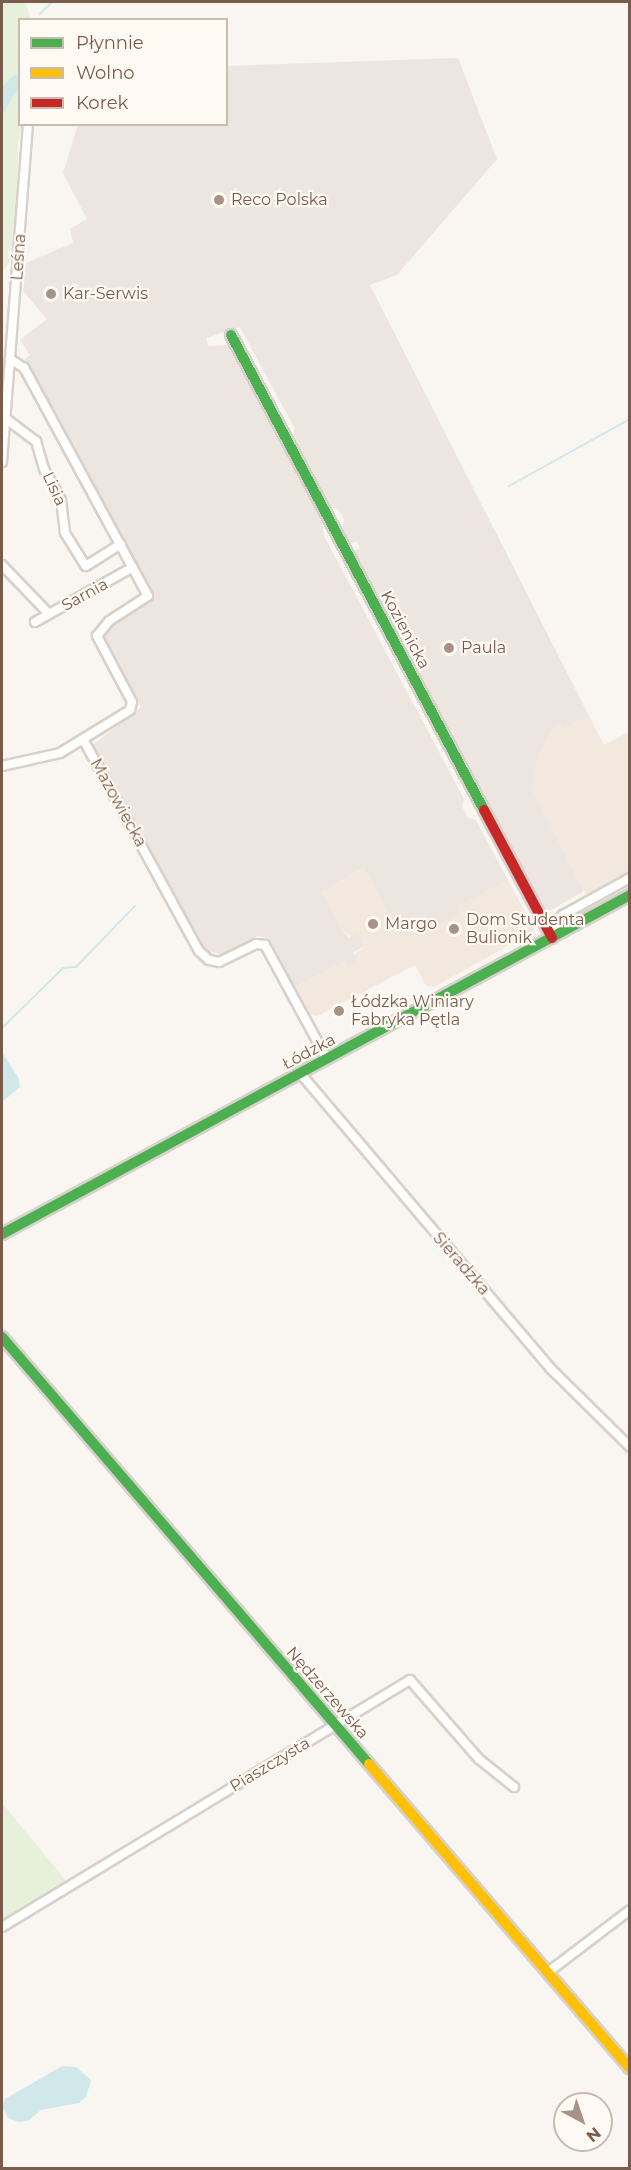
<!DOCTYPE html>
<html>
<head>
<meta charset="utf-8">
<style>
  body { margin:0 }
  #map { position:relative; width:631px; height:2170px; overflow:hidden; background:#f9f5f0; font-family:Montserrat,sans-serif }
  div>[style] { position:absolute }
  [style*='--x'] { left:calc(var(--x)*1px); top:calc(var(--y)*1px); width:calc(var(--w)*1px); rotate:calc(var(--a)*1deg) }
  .residential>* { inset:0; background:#f2e8de }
  .industrial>* { inset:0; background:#ede5e0 }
  .green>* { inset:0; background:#e7f0db }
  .water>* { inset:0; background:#d0e8ea }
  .stream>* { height:2px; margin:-1px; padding:0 1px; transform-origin:1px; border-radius:1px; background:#d0e8ea }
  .roads { filter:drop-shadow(2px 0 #d7d1cb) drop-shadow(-2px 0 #d7d1cb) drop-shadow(0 2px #d7d1cb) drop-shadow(0 -2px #d7d1cb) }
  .street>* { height:8px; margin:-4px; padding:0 4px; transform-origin:4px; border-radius:4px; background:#fefefd }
  .fast>* { height:10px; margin:-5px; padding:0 5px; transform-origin:5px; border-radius:5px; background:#4caf50 }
  .slow>* { height:10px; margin:-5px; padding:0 5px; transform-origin:5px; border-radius:5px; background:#ffc107 }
  .jam>* { height:10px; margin:-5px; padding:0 5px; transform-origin:5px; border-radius:5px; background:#c62828 }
  .dots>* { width:16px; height:16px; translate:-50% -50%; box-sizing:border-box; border:3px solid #fffaf3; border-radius:50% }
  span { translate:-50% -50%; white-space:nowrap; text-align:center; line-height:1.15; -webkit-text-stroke:4.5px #fffaf3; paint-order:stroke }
  .poi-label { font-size:16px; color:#7a5c4d }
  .left { translate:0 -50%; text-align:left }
  .street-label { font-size:16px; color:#7a5c4d }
  .frame { position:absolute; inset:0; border:3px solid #7a5c4d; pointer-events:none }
  .legend { position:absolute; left:18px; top:18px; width:210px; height:108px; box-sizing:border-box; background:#fffaf3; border:2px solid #cabbb1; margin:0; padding:8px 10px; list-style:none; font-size:18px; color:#7a5c4d }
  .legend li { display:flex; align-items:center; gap:12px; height:30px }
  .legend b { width:30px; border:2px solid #cabbb1 }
  .north { position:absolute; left:553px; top:2092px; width:60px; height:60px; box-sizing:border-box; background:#fffaf3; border:2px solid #cabbb1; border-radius:50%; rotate:140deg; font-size:16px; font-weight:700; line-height:24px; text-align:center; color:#7a5c4d }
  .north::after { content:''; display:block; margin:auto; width:21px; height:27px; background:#a69286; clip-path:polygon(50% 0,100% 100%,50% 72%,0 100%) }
</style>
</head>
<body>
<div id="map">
  <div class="residential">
    <i style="clip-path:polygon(589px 716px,604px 745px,629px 732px,629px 873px,591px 895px,586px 894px,532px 790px,539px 754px,551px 731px,559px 722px,563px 729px)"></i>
    <i style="clip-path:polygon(365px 867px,418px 935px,458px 915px,458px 907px,508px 880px,535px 931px,434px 987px,426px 986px,415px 965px,317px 1016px,310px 1014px,296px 987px,346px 961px,364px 947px,343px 931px,322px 892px)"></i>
  </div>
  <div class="industrial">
    <i style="clip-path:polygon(458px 58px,497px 159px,397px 275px,370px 285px,589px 716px,563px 729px,559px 723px,551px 731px,539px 754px,532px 789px,584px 891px,544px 914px,351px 552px,360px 548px,357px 541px,348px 546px,341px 533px,344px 520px,339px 510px,326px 505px,296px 447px,294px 427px,240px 327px,206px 338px,208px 346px,228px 345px,235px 356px,322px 521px,324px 536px,464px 799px,462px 806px,468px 818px,475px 819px,508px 880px,458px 907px,458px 915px,418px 936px,415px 930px,402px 937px,364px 867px,322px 892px,343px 931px,349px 938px,357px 933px,364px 946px,353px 953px,357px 961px,348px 966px,346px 961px,295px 987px,270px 939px,258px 936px,224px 955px,205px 950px,93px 745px,141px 707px,103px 636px,113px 624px,155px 599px,25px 359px,30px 355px,20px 340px,47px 319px,23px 291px,26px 263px,73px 243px,70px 229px,87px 219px,63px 173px,78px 125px,226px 124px,227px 66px)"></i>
  </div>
  <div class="green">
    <i style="clip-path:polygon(2px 2px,25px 2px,31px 19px,20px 20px,22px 125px,18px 143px,15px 255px,3px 270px)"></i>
    <i style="clip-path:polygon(2px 1803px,67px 1882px,2px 1922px)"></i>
  </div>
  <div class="water">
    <i style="clip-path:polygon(14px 75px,19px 75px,19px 87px,2px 116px,2px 88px)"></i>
    <i style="clip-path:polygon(2px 1052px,19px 1079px,20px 1087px,2px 1102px)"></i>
    <i style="clip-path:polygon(62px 2066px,76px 2067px,91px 2080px,86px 2097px,79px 2103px,41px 2110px,29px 2120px,19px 2122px,8px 2118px,2px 2106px,5px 2099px)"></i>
  </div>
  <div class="stream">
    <i style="--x:40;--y:14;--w:17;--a:-45"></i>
    <i style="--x:509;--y:486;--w:138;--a:-29"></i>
    <i style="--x:2;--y:1028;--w:86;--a:-44.5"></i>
    <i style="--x:63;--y:968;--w:13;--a:-4"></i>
    <i style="--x:76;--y:967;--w:85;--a:-46"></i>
  </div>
  <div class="roads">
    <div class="street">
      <i style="--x:5;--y:418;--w:39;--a:37"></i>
      <i style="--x:36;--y:441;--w:29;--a:74"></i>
      <i style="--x:44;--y:469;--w:35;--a:61"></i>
      <i style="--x:61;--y:500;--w:33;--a:83"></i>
      <i style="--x:65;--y:533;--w:39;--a:58"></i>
      <i style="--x:86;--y:566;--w:41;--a:-32.2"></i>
      <i style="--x:2;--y:462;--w:339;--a:-85.6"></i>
      <i style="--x:2;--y:565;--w:68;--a:46.2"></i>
      <i style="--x:35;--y:622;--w:112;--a:-29.3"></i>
      <i style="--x:84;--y:741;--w:239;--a:61.3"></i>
      <i style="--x:199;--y:951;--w:13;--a:42"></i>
      <i style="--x:209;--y:960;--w:10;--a:11"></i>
      <i style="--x:219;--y:962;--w:41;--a:-25.9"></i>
      <i style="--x:256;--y:944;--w:9;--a:6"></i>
      <i style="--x:265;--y:945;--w:130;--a:61.5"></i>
      <i style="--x:2;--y:766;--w:59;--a:-12.6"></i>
      <i style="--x:60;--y:753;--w:82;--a:-31.6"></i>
      <i style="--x:130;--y:710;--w:8;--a:-76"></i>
      <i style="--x:132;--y:702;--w:75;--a:-117.9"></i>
      <i style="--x:97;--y:636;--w:19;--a:-51"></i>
      <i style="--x:109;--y:621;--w:46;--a:-32.7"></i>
      <i style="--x:148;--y:596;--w:260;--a:-118.5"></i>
      <i style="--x:24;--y:368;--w:17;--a:-147"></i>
      <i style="--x:549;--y:932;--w:22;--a:-51"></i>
      <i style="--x:563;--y:915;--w:77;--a:-28.9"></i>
      <i style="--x:300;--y:1073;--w:388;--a:49.7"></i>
      <i style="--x:551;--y:1369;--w:111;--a:44.6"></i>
      <i style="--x:2;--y:1927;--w:477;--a:-31.2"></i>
      <i style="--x:410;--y:1680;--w:105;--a:48.9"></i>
      <i style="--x:479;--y:1759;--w:45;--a:38.7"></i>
      <i style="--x:547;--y:1973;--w:104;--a:-37.2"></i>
    </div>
    <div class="fast">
      <i style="--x:231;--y:335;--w:538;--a:61.96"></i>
      <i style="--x:2;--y:1234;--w:714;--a:-28.36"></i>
      <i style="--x:2;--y:1337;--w:563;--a:49.32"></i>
    </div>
    <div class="slow">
      <i style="--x:369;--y:1764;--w:401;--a:49.4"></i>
    </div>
    <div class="jam">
      <i style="--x:484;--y:810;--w:145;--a:62"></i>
    </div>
  </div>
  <div class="dots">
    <i style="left:219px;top:200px;background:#a69286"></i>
    <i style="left:51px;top:294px;background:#a69286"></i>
    <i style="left:449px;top:648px;background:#a69286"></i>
    <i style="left:373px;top:924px;background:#a69286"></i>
    <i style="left:454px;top:929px;background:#a69286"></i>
    <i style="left:339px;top:1011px;background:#a69286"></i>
  </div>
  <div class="poi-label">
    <span class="left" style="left:231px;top:200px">Reco Polska</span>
    <span class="left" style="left:63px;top:294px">Kar-Serwis</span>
    <span class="left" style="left:461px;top:648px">Paula</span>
    <span class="left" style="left:466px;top:929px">Dom Studenta<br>Bulionik</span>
    <span class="left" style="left:385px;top:924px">Margo</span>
    <span class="left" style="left:351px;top:1011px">Łódzka Winiary<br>Fabryka Pętla</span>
  </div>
  <div class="street-label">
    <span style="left:19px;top:257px;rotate:-86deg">Leśna</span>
    <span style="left:54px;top:489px;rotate:65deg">Lisia</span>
    <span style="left:85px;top:595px;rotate:-29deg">Sarnia</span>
    <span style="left:405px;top:630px;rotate:62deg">Kozienicka</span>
    <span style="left:118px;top:803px;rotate:61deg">Mazowiecka</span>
    <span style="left:309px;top:1052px;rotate:-28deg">Łódzka</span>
    <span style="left:461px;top:1264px;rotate:49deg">Sieradzka</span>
    <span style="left:327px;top:1693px;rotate:49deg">Nędzerzewska</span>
    <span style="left:270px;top:1765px;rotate:-31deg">Piaszczysta</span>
  </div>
  <div class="frame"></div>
  <ul class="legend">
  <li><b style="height:8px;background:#4caf50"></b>Płynnie</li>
  <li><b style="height:8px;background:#ffc107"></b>Wolno</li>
  <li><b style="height:8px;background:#c62828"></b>Korek</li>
  </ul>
  <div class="north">N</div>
</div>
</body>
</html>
